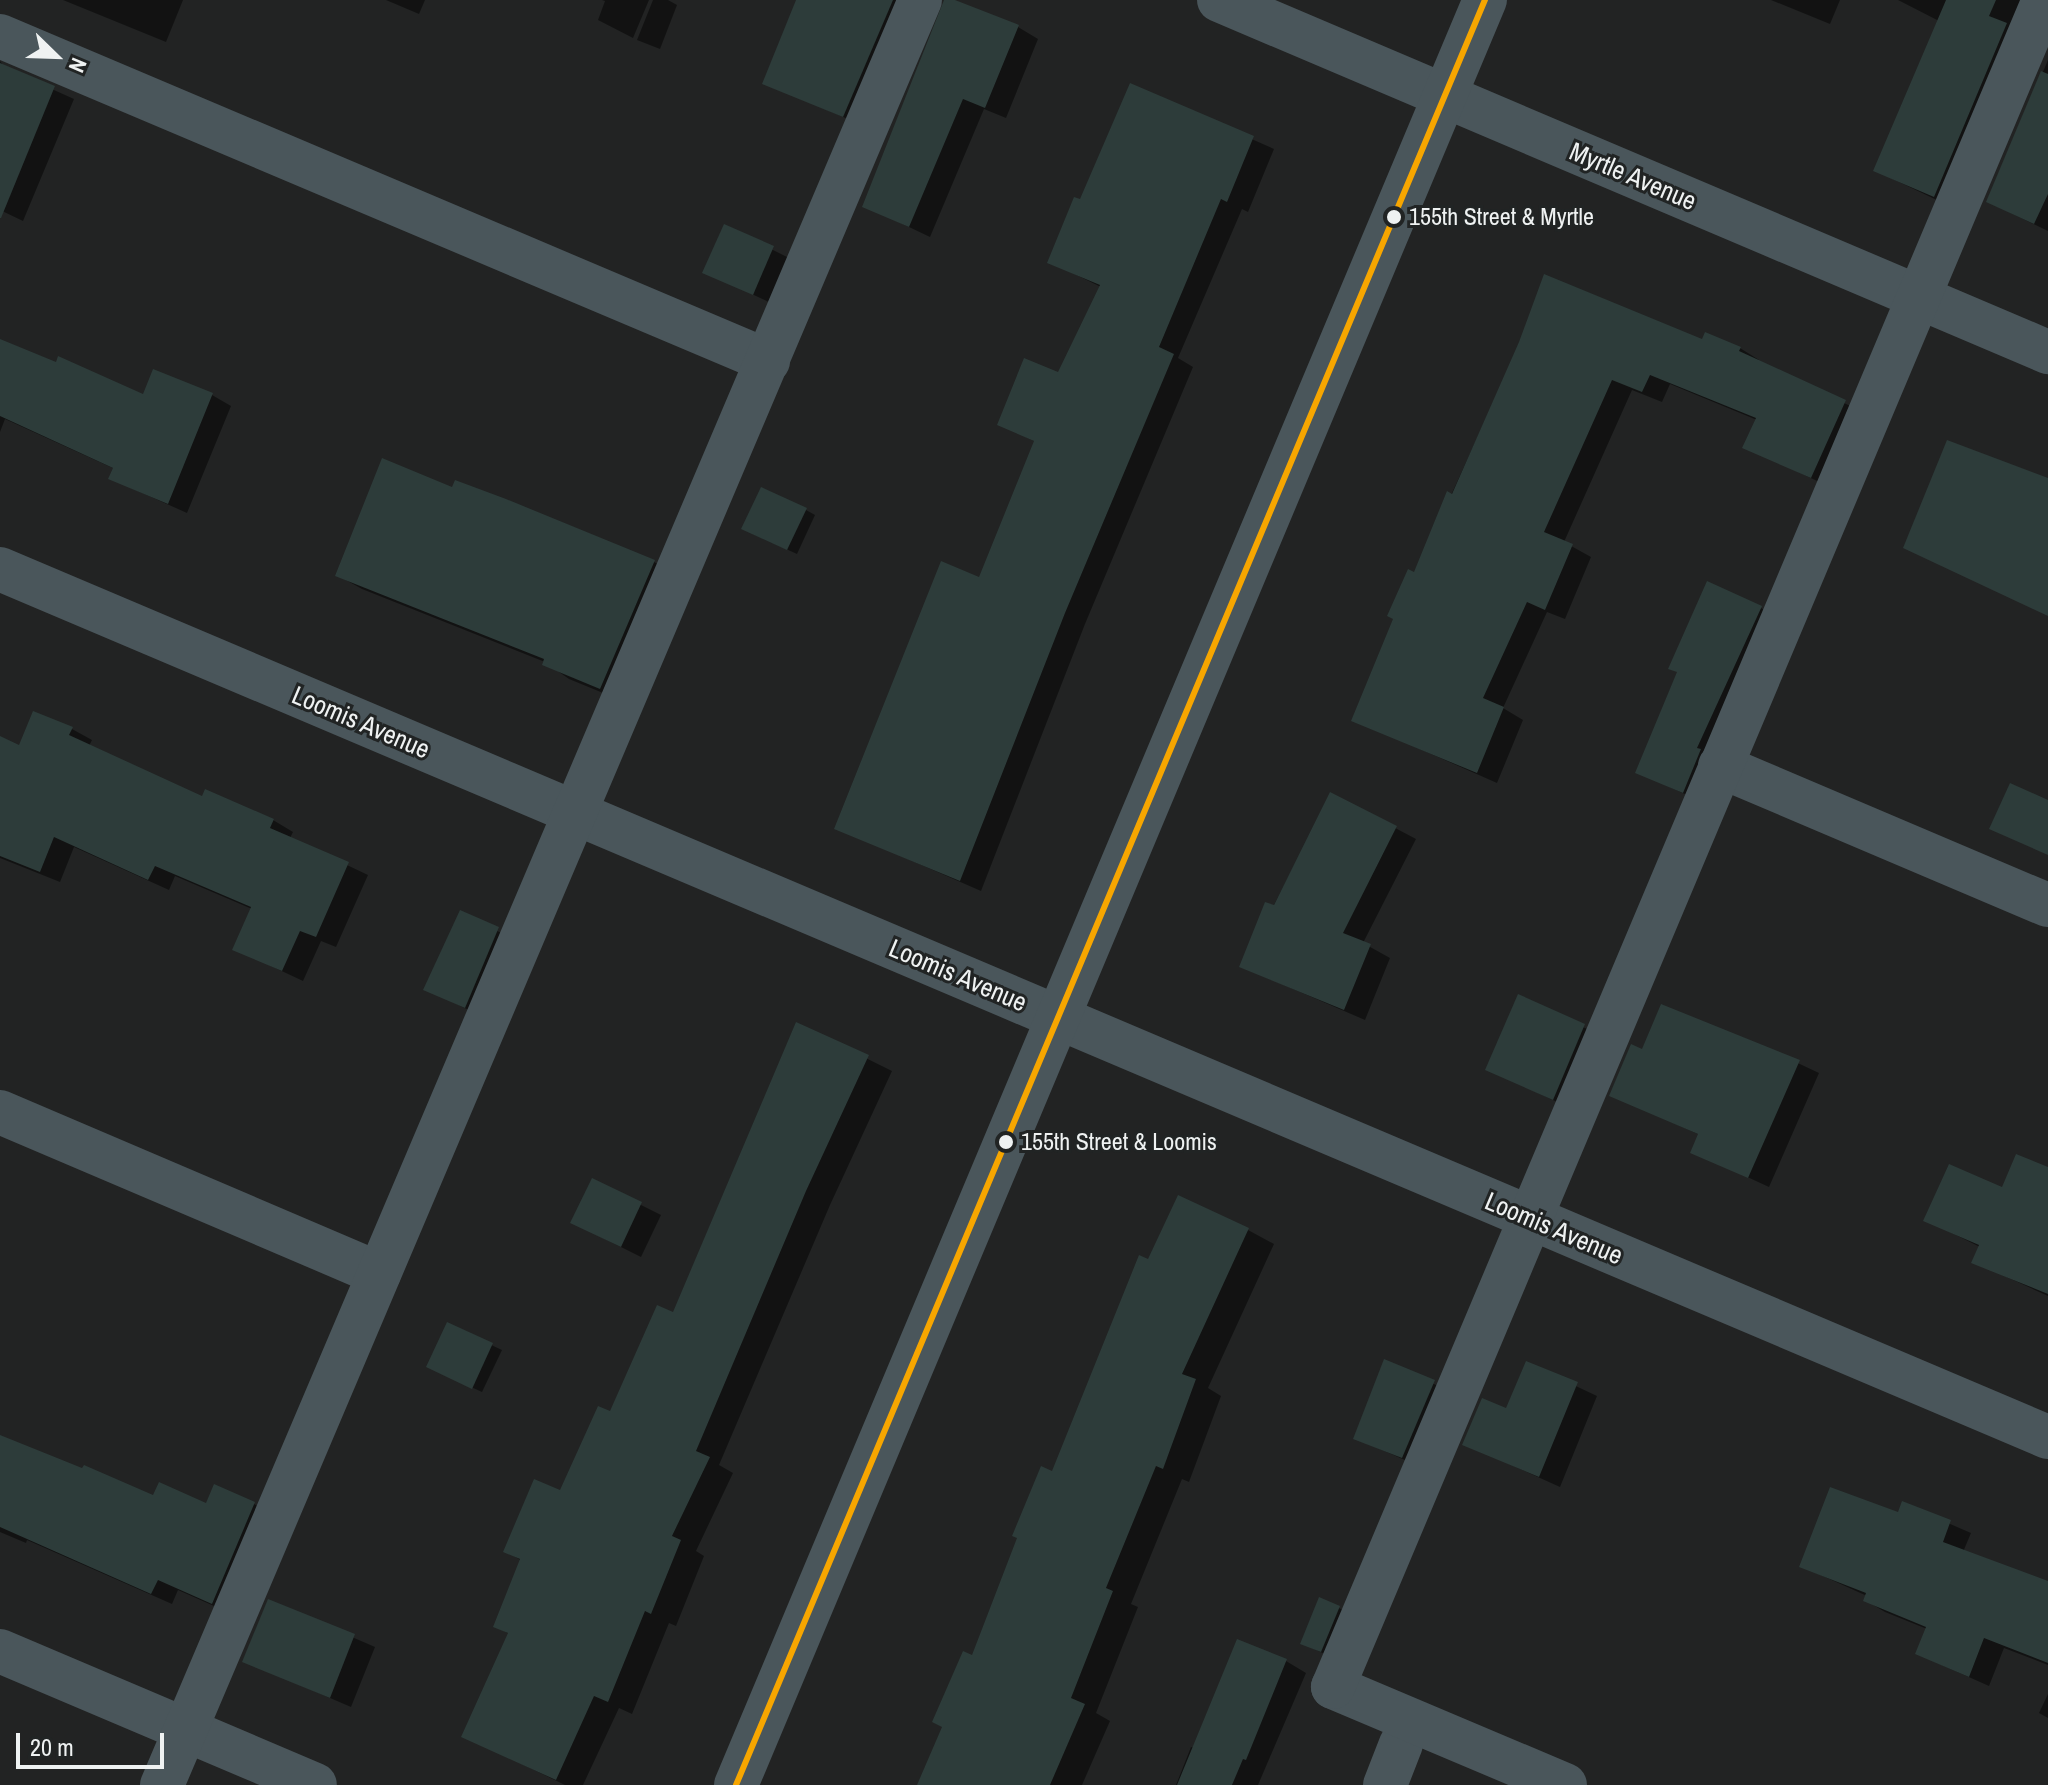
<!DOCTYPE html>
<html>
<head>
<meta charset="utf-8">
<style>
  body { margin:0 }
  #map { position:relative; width:2048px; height:1785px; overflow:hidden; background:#222323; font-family:"Archivo Narrow",sans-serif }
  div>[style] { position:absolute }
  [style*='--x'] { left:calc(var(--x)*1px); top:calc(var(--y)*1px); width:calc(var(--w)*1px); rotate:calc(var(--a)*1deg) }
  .shadow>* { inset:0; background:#0007 }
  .building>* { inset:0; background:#2d3c3a }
  .minor>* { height:44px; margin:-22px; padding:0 22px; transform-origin:22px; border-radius:22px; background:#4a565b }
  .bus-1>* { height:6px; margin:-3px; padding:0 3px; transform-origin:3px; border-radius:3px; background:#f7a600 }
  .dots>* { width:22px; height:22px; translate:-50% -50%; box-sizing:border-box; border:4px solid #212424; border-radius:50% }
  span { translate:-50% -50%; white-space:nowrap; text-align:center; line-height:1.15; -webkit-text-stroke:6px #212424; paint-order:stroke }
  .bus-label { font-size:24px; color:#eff2f2 }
  .left { translate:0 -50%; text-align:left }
  .street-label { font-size:26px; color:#eff2f2 }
  .north { position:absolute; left:16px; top:16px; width:80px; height:80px; -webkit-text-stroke:6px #212424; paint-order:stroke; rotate:113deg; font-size:22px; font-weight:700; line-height:32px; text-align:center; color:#eff2f2 }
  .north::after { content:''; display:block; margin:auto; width:28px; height:36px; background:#eff2f2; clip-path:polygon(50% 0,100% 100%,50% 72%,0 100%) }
  .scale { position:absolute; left:16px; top:1733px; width:148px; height:36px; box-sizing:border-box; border:4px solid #eff2f2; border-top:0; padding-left:10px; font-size:24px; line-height:28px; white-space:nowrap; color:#eff2f2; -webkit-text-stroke:6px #212424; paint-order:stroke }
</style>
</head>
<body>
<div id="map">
  <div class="shadow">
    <i style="clip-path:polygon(63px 0,183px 0,166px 42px)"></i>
    <i style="clip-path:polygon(386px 0,425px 0,419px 14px)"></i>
    <i style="clip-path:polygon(602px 0,649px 0,633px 38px,598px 20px,605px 1px)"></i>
    <i style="clip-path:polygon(653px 0,668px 0,677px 5px,660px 49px,637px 40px)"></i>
    <i style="clip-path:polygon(798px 0,919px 0,864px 126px,765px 83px)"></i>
    <i style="clip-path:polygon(946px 0,1018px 27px,1038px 39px,1006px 118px,984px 109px,930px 237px,865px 206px)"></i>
    <i style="clip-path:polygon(1771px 0,1840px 0,1830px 24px)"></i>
    <i style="clip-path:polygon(1898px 0,2026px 0,1964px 213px,1876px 171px,1939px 21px)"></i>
    <i style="clip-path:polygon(2048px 60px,2048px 231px,1988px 202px)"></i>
    <i style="clip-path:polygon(0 61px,5px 68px,74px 99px,23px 221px,0 210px)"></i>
    <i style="clip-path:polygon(1131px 86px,1274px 149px,1248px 212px,1242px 209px,1178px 358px,1193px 367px,1085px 624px,981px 891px,837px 828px,980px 580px,1036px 442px,1000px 424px,1059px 375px,1101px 287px,1050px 262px,1081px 202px)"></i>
    <i style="clip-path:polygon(725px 226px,793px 260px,773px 304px,705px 272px)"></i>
    <i style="clip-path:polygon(0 341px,144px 397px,212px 395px,231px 406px,187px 513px,111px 479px,115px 469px,5px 419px,0 432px)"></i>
    <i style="clip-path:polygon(1521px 342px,1703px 342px,1740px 348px,1759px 360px,1758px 362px,1865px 413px,1832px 488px,1745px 447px,1757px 420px,1670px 384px,1662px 402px,1632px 390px,1564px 542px,1591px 557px,1565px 619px,1547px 612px,1503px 708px,1523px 720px,1497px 783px,1354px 720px,1415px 574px)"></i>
    <i style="clip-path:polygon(453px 489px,654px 562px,679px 576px,625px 702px,569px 679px,545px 662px,362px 589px,337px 575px)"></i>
    <i style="clip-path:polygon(806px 510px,815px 515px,797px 554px,753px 534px)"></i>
    <i style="clip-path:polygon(1761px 608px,1777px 617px,1700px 801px,1637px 772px)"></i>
    <i style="clip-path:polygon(72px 729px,92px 740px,89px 746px,203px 799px,273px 820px,293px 832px,290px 838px,368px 875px,336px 947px,321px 941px,303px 981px,235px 949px,252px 909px,175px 876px,169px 890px,74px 847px,60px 882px,0 858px,0 738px,21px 748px)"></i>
    <i style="clip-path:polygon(1331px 794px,1416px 839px,1363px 943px,1390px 958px,1365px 1020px,1242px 967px)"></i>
    <i style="clip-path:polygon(460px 913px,518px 941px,485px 1018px,426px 989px)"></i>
    <i style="clip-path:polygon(1520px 997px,1604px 1037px,1574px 1110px,1488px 1069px)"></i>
    <i style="clip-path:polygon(797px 1024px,892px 1071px,830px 1205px,719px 1465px,733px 1473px,696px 1551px,704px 1556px,676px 1626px,669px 1623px,632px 1714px,619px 1708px,583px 1785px,565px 1785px,464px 1736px,509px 1634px,496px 1626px,522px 1561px,506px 1551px,561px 1492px,674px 1315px)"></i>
    <i style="clip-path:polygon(1742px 1037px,1819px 1073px,1769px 1187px,1693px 1152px,1700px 1135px,1612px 1095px,1643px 1052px)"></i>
    <i style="clip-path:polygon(2048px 1169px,2048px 1296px,1974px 1262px,1980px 1247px,1926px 1220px)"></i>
    <i style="clip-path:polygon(593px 1181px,661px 1215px,641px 1257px,593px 1233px)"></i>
    <i style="clip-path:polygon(1248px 1230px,1274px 1244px,1208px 1388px,1221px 1396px,1189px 1482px,1182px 1479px,1131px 1604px,1138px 1607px,1096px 1713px,1110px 1721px,1082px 1785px,919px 1785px,1149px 1262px)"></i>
    <i style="clip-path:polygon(448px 1325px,502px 1350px,482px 1392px,438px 1372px)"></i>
    <i style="clip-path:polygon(1385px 1362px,1454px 1393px,1423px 1468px,1355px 1438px)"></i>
    <i style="clip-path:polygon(1527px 1363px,1597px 1396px,1560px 1487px,1465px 1444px,1507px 1411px)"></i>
    <i style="clip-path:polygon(0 1437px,154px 1497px,207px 1505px,254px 1504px,274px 1516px,232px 1614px,178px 1590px,172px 1604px,27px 1540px,26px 1543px,0 1532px)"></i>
    <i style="clip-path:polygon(1904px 1504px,1971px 1533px,1963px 1552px,2048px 1584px,2048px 1665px,2004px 1648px,1989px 1686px,1917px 1654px,1927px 1629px,1885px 1612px,1865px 1600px,1867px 1596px,1801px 1566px,1899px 1515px)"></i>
    <i style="clip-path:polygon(269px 1601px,375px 1647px,351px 1707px,244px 1661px)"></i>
    <i style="clip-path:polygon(1339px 1608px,1359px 1619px,1341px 1662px,1302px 1643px)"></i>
    <i style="clip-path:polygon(1286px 1661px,1306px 1673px,1258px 1785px,1176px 1785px,1191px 1747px,1195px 1748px)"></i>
    <i style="clip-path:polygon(2048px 1694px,2048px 1718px,2039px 1713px)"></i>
  </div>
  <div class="building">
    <i style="clip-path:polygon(796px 0,893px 0,843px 117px,762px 84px)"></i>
    <i style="clip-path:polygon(944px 0,955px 0,1019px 25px,985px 108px,963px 99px,909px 227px,862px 207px)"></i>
    <i style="clip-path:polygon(1946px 0,1996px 0,1989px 16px,2007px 23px,1934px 197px,1873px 171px)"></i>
    <i style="clip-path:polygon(0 63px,55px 86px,1px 218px,0 218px)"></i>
    <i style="clip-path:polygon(2041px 71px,2048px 74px,2048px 194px,2034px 224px,1986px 202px)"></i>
    <i style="clip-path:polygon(1130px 83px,1254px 136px,1227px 202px,1221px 199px,1159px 347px,1174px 354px,1065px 613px,960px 881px,834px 829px,941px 561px,979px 577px,1034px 441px,997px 425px,1024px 358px,1058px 372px,1100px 285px,1047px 263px,1074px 197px,1080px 199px)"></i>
    <i style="clip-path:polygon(724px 224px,774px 246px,753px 295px,702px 273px)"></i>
    <i style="clip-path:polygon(1544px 274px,1702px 339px,1705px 332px,1741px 347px,1739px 351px,1846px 400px,1811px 478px,1742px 448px,1756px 418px,1650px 375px,1642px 392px,1612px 380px,1544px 532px,1573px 544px,1545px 610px,1527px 602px,1483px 698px,1504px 707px,1477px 773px,1351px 721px,1393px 619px,1387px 616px,1408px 569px,1414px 572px,1447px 491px,1452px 494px,1519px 342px)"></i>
    <i style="clip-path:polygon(0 339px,56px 362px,58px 356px,143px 394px,153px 369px,213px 393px,168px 504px,108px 479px,113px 468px,0 416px)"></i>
    <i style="clip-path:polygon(1947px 440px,2048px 478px,2048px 616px,1903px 548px)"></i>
    <i style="clip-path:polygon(382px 458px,452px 487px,455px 480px,506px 499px,655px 560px,600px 689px,542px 665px,544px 659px,335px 576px)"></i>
    <i style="clip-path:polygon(761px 487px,807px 508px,787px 550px,741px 529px)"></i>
    <i style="clip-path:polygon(1707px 581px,1762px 606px,1697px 748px,1701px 749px,1683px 793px,1635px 773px,1677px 672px,1668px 669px)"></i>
    <i style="clip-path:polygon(33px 711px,73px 727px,69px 735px,202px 796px,205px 789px,274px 819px,270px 828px,349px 862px,316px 937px,300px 931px,282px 971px,232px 950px,251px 907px,155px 866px,148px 880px,54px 837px,40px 872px,0 856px,0 736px,19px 745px)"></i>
    <i style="clip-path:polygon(2010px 783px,2048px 800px,2048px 855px,1989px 829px)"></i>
    <i style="clip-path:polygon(1330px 792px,1397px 826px,1343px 933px,1371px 944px,1344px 1010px,1239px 967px,1265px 902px,1274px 905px)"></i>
    <i style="clip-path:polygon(460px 910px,499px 927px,465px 1008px,423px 990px)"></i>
    <i style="clip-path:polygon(1518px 994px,1585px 1024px,1553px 1100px,1485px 1070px)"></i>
    <i style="clip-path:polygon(1661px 1004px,1800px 1060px,1748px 1178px,1690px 1153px,1698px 1134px,1609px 1096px,1631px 1044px,1642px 1049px)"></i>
    <i style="clip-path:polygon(796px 1022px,869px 1055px,806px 1191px,696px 1451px,710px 1457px,672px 1536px,681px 1540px,651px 1614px,645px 1611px,608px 1702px,594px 1696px,556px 1780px,461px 1737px,508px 1633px,493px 1627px,520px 1559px,503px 1552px,534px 1479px,560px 1490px,598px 1406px,610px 1411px,657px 1305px,673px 1312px)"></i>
    <i style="clip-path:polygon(2016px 1154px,2048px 1167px,2048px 1294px,1971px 1263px,1979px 1245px,1923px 1221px,1949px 1164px,2002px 1187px)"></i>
    <i style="clip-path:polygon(592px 1178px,642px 1202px,621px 1247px,570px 1223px)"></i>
    <i style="clip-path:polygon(1178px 1195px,1249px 1228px,1182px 1374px,1196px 1379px,1163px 1469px,1156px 1466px,1106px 1588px,1113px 1591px,1071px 1698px,1085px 1704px,1050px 1785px,917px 1785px,942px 1727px,932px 1722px,963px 1651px,972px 1655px,1017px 1538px,1012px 1536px,1041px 1466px,1052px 1471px,1139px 1255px,1148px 1259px)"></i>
    <i style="clip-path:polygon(447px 1322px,493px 1343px,472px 1389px,426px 1367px)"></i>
    <i style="clip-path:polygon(1384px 1359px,1435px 1380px,1402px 1458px,1353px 1439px)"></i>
    <i style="clip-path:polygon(1526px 1361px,1578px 1382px,1539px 1477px,1462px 1445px,1482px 1398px,1506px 1408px)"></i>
    <i style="clip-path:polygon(0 1435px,82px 1468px,84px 1465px,153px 1495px,159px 1482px,206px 1503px,214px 1484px,255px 1502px,212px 1604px,158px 1580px,151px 1594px,0 1527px)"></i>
    <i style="clip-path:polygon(1830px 1487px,1898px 1512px,1902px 1501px,1951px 1520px,1943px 1542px,2048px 1581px,2048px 1663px,1984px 1638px,1969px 1677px,1915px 1654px,1926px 1627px,1863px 1601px,1866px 1593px,1799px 1567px)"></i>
    <i style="clip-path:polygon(1319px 1597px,1340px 1606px,1321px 1652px,1300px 1644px)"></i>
    <i style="clip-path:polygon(268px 1599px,355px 1634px,330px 1698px,242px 1662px)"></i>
    <i style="clip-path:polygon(1237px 1639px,1287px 1659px,1246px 1760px,1243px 1759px,1232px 1785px,1177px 1785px)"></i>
  </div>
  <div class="minor">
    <i style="--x:1219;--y:0;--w:901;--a:23.01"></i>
    <i style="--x:0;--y:36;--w:834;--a:22.94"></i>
    <i style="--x:0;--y:569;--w:2224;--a:22.97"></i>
    <i style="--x:1720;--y:766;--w:356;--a:23"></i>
    <i style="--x:0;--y:1112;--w:412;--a:23.1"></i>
    <i style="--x:0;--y:1651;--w:342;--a:23"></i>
    <i style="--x:162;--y:1785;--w:1939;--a:-66.99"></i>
    <i style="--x:736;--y:1785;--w:1936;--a:-67.24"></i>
    <i style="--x:1385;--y:1785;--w:44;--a:-68.7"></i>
    <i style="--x:1565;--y:1785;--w:252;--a:-157.1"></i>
    <i style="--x:1333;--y:1687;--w:1831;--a:-67.15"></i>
  </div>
  <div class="bus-1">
    <i style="--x:736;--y:1785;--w:1936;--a:-67.24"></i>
  </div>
  <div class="dots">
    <i style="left:1394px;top:217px;background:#eff2f2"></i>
    <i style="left:1006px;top:1142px;background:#eff2f2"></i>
  </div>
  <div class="bus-label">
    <span class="left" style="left:1409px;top:217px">155th Street &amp; Myrtle</span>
    <span class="left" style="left:1021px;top:1142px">155th Street &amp; Loomis</span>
  </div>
  <div class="street-label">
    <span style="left:1633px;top:176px;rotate:23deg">Myrtle Avenue</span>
    <span style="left:361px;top:722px;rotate:23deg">Loomis Avenue</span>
    <span style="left:958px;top:975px;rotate:23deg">Loomis Avenue</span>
    <span style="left:1554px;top:1228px;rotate:23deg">Loomis Avenue</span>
  </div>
  <div class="north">N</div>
  <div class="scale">20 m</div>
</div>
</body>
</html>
